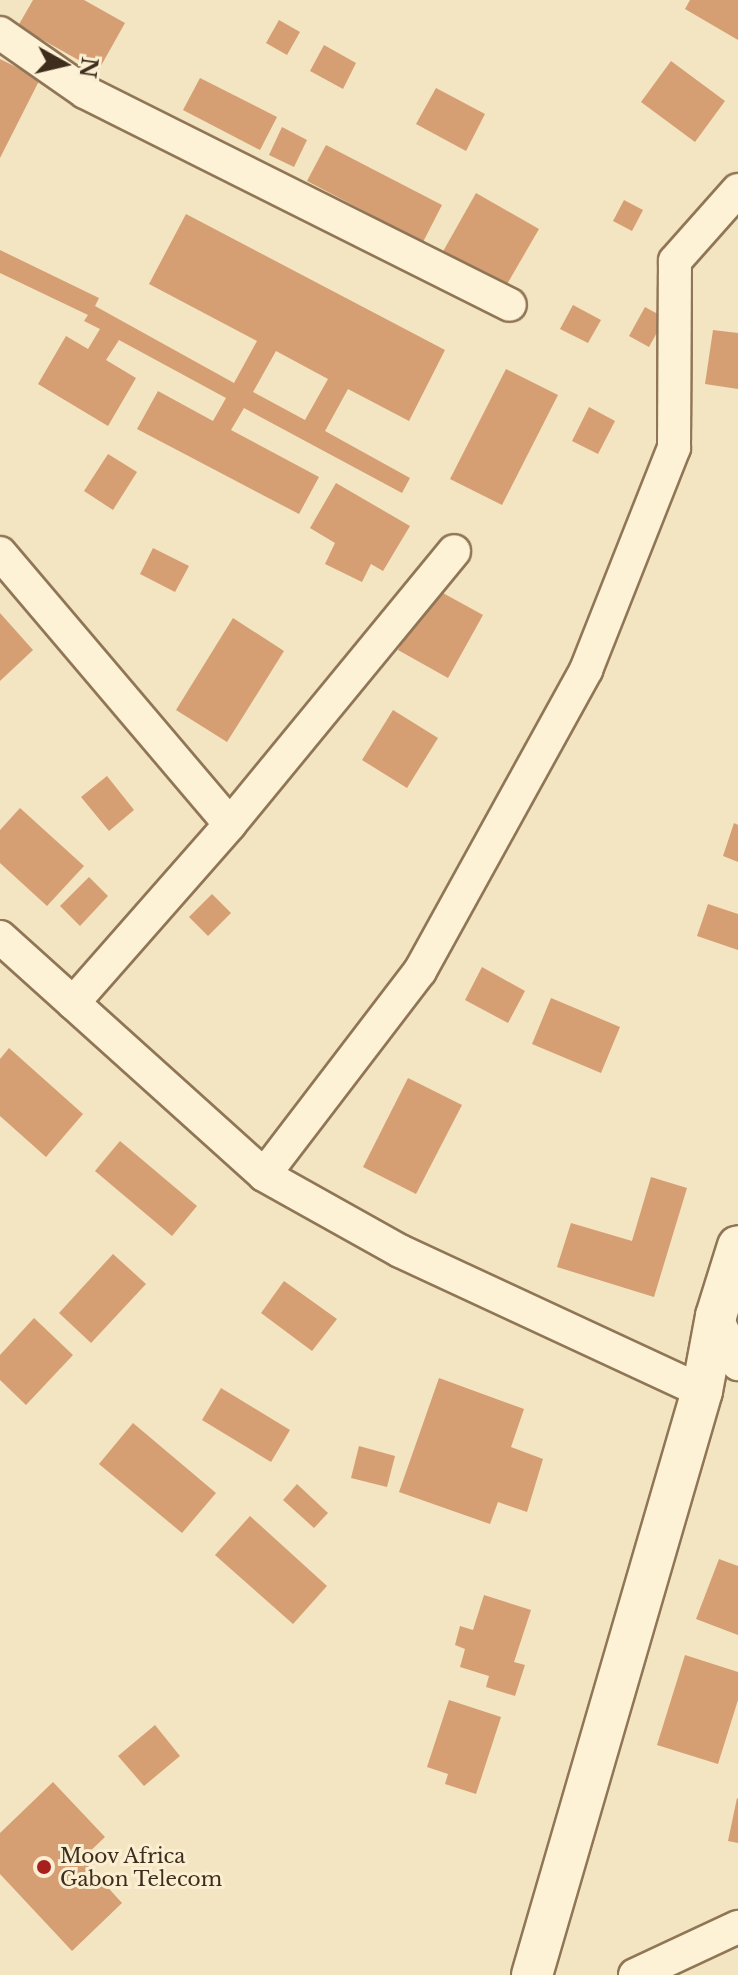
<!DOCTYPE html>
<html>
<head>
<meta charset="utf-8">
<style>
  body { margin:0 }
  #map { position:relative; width:738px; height:1975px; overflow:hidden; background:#f3e5c1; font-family:"Libre Baskerville",serif }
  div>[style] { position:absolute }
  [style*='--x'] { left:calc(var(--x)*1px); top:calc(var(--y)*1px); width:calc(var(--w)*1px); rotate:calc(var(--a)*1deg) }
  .building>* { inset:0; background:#d69e73 }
  .roads { filter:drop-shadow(2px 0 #907656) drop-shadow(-2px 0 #907656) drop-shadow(0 2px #907656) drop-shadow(0 -2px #907656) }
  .minor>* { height:32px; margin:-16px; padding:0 16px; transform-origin:16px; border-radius:16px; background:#fdf2d6 }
  .tertiary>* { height:40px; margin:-20px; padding:0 20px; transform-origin:20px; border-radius:20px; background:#fdf2d6 }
  .dots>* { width:22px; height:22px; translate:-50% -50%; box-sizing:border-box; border:4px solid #faefd2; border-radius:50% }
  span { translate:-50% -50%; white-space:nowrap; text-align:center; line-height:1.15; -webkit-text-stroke:6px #faefd2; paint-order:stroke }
  .poi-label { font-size:20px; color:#3e2d1c }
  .left { translate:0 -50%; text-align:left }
  .north { position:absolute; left:24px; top:24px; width:80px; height:80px; -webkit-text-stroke:6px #faefd2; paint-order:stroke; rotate:98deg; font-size:22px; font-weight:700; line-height:32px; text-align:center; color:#3e2d1c }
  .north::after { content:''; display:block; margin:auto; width:28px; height:36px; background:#3e2d1c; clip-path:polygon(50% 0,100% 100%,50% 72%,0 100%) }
</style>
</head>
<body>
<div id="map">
  <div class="building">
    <i style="clip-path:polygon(33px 0,84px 0,125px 23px,98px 71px,18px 26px)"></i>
    <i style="clip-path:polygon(690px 0,738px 0,738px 40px,685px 9px)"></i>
    <i style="clip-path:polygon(279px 20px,300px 32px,287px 55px,266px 43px)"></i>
    <i style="clip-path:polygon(324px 45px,356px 63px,343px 89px,310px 71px)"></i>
    <i style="clip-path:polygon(0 59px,40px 79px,0 158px)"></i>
    <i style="clip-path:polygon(671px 61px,725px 101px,695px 142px,641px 102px)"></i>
    <i style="clip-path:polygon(200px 78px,277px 117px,260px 150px,183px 110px)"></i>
    <i style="clip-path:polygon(436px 88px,485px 114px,466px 151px,416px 124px)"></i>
    <i style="clip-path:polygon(282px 127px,307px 140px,294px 167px,269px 155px)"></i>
    <i style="clip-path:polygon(326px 145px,442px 205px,423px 242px,307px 181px)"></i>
    <i style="clip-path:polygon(476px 193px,539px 229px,503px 291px,441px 255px)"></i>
    <i style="clip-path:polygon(624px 200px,643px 210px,632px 231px,613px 221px)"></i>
    <i style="clip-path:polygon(evenodd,186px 214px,445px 350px,409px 421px,348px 389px,325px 431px,410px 478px,402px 493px,244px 408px,231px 430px,319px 477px,299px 514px,137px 429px,158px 391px,213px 421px,226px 398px,119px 340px,106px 360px,136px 378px,108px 426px,38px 384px,66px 336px,88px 349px,100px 329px,84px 321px,88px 315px,0 273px,0 250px,99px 298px,95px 306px,234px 383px,257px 341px,149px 284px,186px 214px,276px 351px,328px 379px,305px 420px,253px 392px,276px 351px)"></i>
    <i style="clip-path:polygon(573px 305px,601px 320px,588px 343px,560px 329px)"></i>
    <i style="clip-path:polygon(645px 307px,665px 318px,649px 347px,629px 336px)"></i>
    <i style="clip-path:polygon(713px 330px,738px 333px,738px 389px,705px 384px)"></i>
    <i style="clip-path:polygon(506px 369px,558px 395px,502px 505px,450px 479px)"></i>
    <i style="clip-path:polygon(589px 407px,615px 421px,598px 454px,572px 441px)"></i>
    <i style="clip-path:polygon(108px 454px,137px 472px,113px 510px,84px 491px)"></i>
    <i style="clip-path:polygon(336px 483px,410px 526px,383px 571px,371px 564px,362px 582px,325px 564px,335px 543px,310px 528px)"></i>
    <i style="clip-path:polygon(153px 548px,189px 566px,175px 592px,140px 574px)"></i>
    <i style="clip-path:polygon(432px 587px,483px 615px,448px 678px,398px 650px)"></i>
    <i style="clip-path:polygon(0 613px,33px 650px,0 681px)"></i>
    <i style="clip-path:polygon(233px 618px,284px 651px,227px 742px,176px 710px)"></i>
    <i style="clip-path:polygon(393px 710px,438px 738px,407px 788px,362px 760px)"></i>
    <i style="clip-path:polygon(107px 776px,134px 810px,109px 831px,81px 797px)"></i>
    <i style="clip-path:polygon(20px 808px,84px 866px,47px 906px,0 863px,0 830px)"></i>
    <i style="clip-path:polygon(734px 823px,738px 825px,738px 862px,723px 856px)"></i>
    <i style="clip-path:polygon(89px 877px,108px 896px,80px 926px,60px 906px)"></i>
    <i style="clip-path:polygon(212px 894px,231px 913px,208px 936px,189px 917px)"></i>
    <i style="clip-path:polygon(708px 904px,738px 914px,738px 950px,697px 936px)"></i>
    <i style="clip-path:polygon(482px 967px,525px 991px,508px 1023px,465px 1000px)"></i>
    <i style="clip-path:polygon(551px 998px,620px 1027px,601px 1073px,532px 1044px)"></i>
    <i style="clip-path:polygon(9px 1048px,83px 1114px,46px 1157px,0 1116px,0 1059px)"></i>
    <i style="clip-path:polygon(408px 1078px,462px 1105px,416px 1194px,363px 1167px)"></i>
    <i style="clip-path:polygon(120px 1141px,197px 1206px,172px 1236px,95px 1171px)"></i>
    <i style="clip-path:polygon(651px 1177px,687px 1188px,654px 1297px,557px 1267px,571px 1223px,632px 1241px)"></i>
    <i style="clip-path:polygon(113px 1254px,146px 1284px,91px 1343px,59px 1313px)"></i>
    <i style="clip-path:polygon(284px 1281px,337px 1319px,312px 1351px,261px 1313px)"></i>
    <i style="clip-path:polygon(34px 1318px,73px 1355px,26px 1405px,0 1380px,0 1355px)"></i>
    <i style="clip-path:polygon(439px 1378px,524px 1409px,511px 1447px,543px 1459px,527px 1512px,498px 1502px,490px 1524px,399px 1492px)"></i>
    <i style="clip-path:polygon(221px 1388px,290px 1430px,271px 1462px,202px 1420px)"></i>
    <i style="clip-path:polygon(133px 1423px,216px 1493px,182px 1533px,99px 1464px)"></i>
    <i style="clip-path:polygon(359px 1446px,395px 1456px,387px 1487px,351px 1478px)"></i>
    <i style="clip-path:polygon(297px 1484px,328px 1513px,314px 1528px,283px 1500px)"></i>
    <i style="clip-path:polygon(250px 1516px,327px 1586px,293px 1624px,215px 1555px)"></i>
    <i style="clip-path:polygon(719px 1559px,738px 1566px,738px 1635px,696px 1619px)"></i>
    <i style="clip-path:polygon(484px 1595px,531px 1610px,514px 1662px,525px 1665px,515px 1696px,486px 1687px,489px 1676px,460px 1667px,465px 1649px,455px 1645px,460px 1626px,473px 1630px)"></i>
    <i style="clip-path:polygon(685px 1655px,738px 1672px,738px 1700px,718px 1764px,657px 1745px)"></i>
    <i style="clip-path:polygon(449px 1700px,501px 1717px,476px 1794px,445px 1784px,448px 1774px,427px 1767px)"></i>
    <i style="clip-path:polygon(155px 1725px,180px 1756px,144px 1786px,118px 1756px)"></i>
    <i style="clip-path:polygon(53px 1782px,105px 1837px,82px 1859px,122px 1903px,72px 1951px,0 1874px,0 1833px)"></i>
    <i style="clip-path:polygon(737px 1798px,738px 1799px,738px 1843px,728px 1841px)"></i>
  </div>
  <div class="roads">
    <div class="minor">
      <i style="--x:0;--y:33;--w:103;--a:34.8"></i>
      <i style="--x:85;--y:92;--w:475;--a:26.6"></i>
      <i style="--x:0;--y:553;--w:355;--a:49.7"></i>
      <i style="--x:0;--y:937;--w:355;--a:42"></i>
      <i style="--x:264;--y:1175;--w:156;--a:29.2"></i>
      <i style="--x:400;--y:1251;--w:333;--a:24.9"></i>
      <i style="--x:73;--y:1003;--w:238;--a:-48.7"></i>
      <i style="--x:230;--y:824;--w:353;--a:-50.6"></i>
      <i style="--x:264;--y:1175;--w:257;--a:-52.6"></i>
      <i style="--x:420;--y:971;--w:344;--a:-61.1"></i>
      <i style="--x:586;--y:670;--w:239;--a:-68.4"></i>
      <i style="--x:674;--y:448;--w:187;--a:-89.7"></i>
      <i style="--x:675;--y:261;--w:95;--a:-48.4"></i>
      <i style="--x:716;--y:1316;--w:53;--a:65.4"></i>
      <i style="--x:635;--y:1975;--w:114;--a:-25"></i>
    </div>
    <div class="tertiary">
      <i style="--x:532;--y:1975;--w:608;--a:-73.77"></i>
      <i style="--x:702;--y:1391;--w:76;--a:-79.4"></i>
      <i style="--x:716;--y:1316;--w:73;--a:-72.6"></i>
    </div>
  </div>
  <div class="dots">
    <i style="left:44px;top:1867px;background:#a6201e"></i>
  </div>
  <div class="poi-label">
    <span class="left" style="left:60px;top:1868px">Moov Africa<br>Gabon Telecom</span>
  </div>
  <div class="north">N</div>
</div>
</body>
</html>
